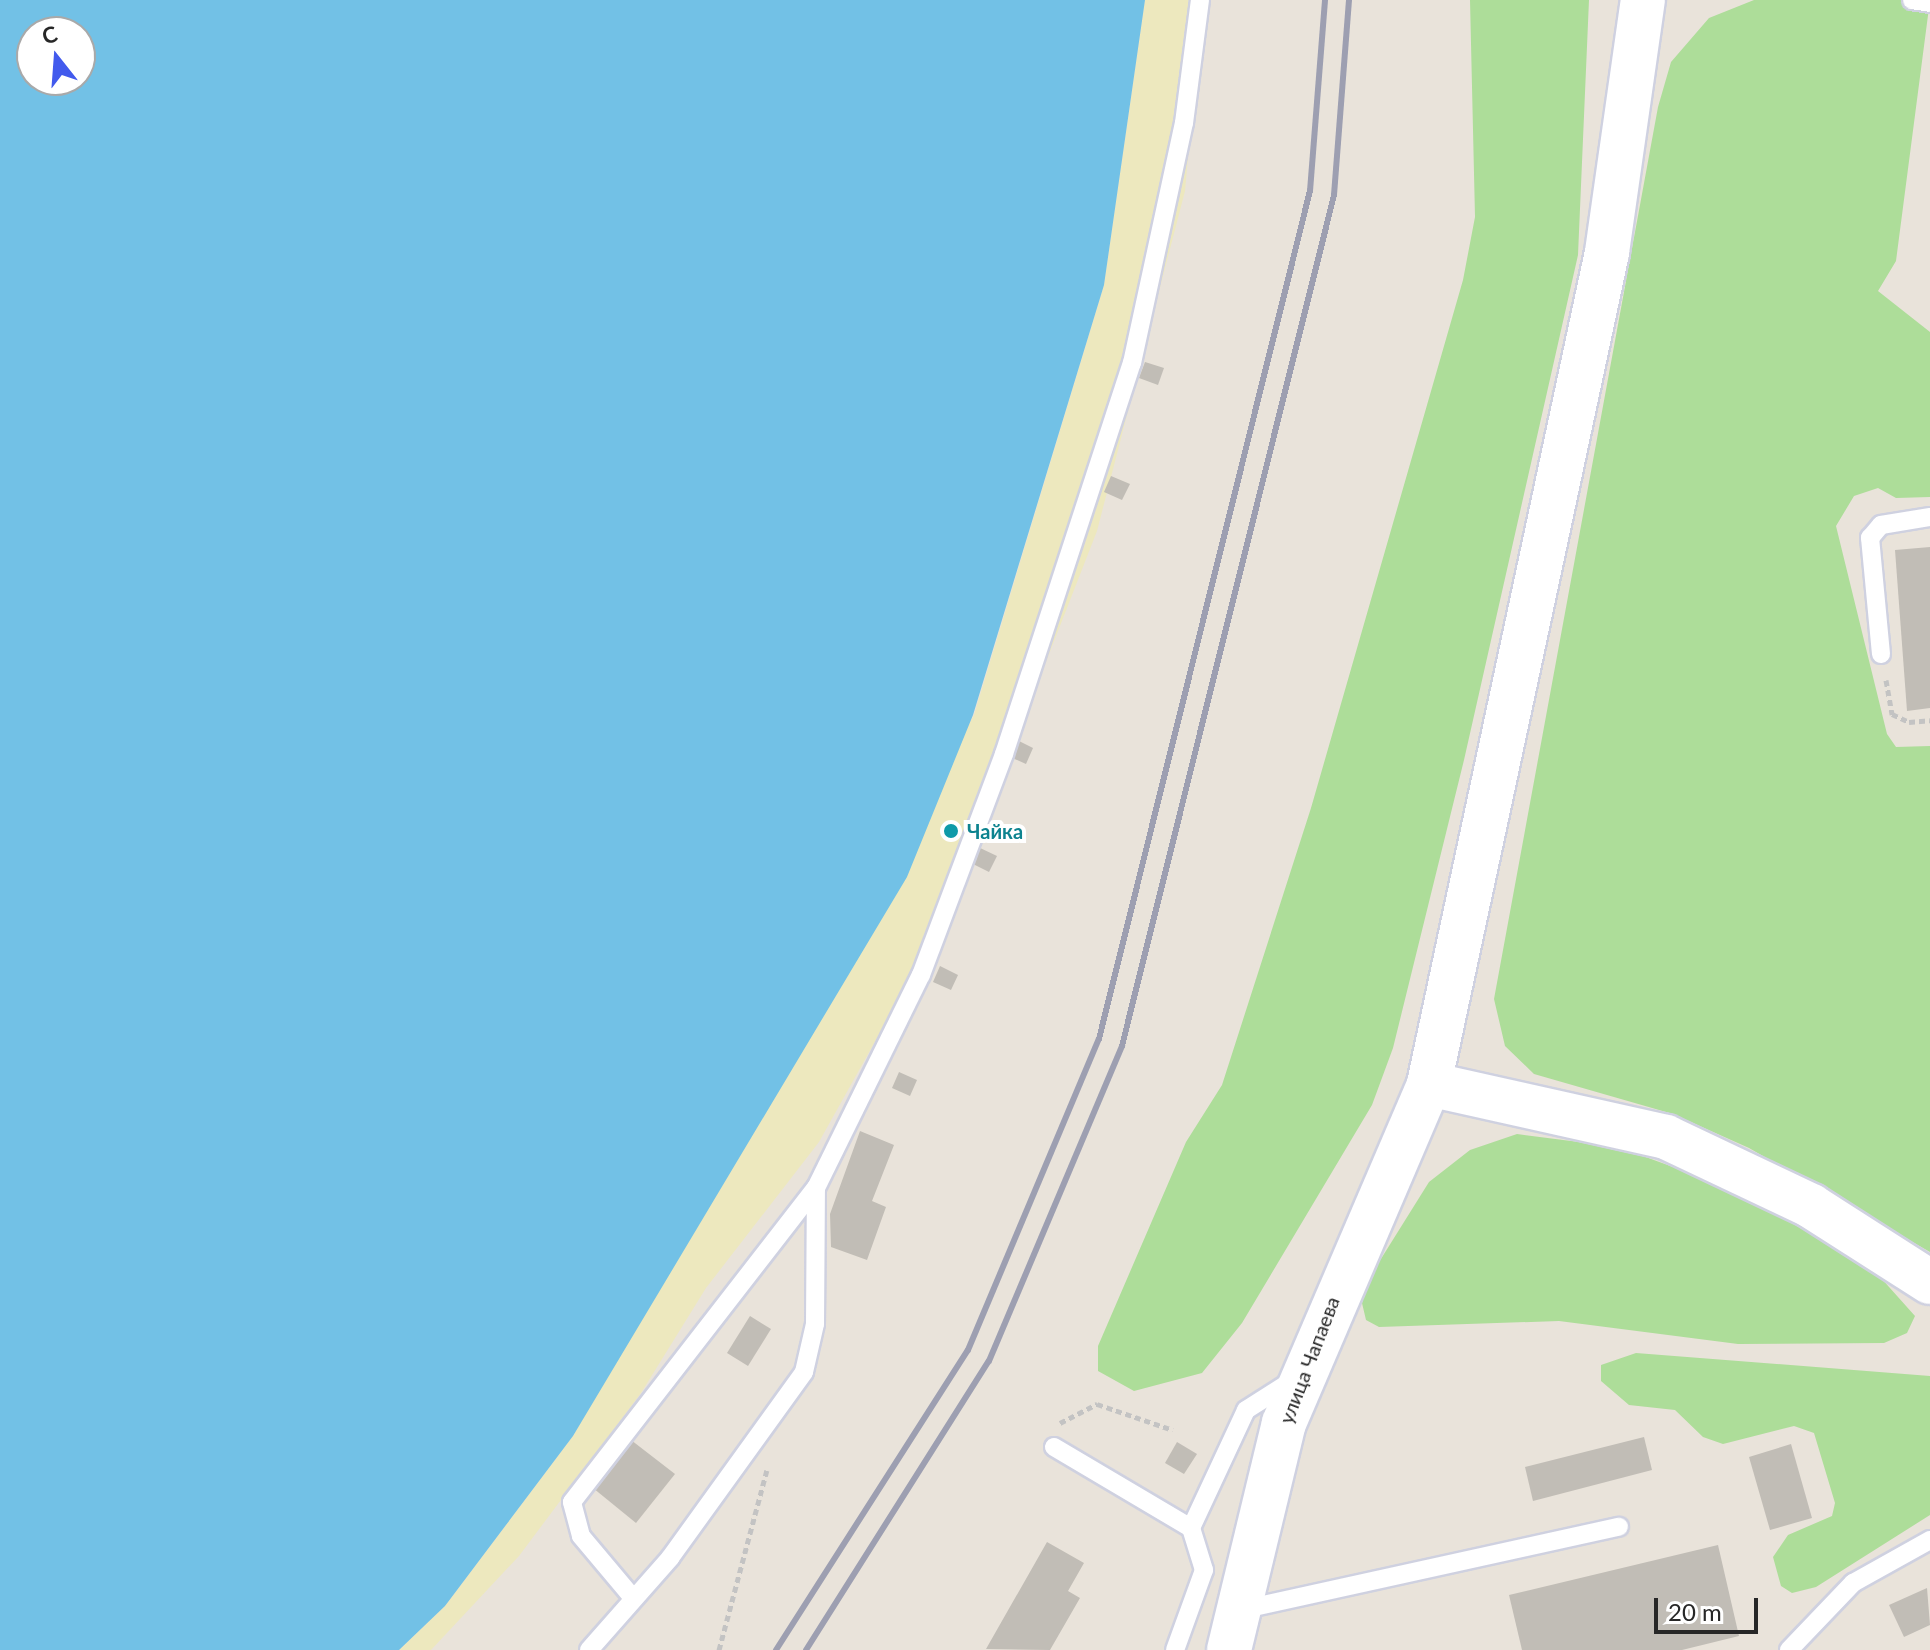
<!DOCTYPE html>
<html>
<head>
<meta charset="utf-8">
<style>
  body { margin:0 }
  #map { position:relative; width:1930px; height:1650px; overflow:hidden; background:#e9e3da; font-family:Lato,sans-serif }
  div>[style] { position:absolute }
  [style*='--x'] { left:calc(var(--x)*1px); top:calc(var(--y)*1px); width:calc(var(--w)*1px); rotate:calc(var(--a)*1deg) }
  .green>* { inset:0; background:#addd99 }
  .sand>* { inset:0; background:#ede8be }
  .water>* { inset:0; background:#72c1e6 }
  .building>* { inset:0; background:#c1bdb6 }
  .path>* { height:5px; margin-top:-2.5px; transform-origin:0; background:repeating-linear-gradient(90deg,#c3c3c3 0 6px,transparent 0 10px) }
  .roads { filter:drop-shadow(2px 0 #cfd1e0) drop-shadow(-2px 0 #cfd1e0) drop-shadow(0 2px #cfd1e0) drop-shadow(0 -2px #cfd1e0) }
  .lane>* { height:18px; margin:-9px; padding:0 9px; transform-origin:9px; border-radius:9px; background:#fff }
  .secondary>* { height:44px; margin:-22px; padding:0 22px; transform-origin:22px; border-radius:22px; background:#fff }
  .rail>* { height:6px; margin:-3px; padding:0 3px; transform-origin:3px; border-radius:3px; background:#9d9fb1 }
  .dots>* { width:22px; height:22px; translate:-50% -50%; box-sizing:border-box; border:4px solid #fff; border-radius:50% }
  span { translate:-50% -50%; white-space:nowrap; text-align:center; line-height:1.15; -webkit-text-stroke:8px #fff; paint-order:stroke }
  .culture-label { font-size:20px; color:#0d838f; font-weight:700 }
  .left { translate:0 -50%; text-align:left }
  .street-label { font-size:20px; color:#272727 }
  .north { position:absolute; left:16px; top:16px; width:80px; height:80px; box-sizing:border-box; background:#fff; border:2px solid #a9a9a9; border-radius:50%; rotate:343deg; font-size:22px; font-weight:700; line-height:32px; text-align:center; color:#272727 }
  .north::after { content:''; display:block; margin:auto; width:28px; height:36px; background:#425aed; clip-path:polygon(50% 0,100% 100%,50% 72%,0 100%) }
  .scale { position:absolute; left:1654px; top:1598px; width:104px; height:36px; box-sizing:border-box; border:4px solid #272727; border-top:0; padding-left:10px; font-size:24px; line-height:28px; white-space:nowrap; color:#272727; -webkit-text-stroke:6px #fff; paint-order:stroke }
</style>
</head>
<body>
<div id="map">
  <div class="green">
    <i style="clip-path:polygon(1470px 0,1589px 0,1578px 255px,1464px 760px,1393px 1048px,1372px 1105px,1242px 1323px,1202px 1373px,1134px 1391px,1098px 1371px,1098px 1346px,1186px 1142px,1222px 1085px,1311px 808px,1463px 280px,1475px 217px)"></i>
    <i style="clip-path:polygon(1754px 0,1930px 0,1896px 261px,1878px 291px,1930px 332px,1930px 497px,1896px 498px,1878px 488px,1854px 496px,1836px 526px,1887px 734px,1896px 747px,1930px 746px,1930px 1252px,1749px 1148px,1673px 1114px,1534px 1074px,1505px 1046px,1494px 999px,1658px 107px,1671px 62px,1709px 18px)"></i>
    <i style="clip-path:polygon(1517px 1134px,1618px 1147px,1720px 1184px,1864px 1259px,1915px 1316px,1907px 1333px,1884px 1343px,1738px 1344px,1559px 1321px,1379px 1327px,1366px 1320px,1362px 1303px,1369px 1278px,1429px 1182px,1470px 1150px)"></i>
    <i style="clip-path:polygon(1636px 1353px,1930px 1376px,1930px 1515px,1816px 1587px,1792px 1593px,1781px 1586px,1773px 1557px,1788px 1535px,1832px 1516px,1835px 1503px,1814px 1433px,1794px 1426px,1723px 1444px,1703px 1437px,1675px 1410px,1629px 1405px,1601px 1381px,1601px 1365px)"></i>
  </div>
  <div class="sand">
    <i style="clip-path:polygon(1145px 0,1202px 0,1185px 191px,1097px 531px,998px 785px,901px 995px,819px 1142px,706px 1288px,641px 1393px,519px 1556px,431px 1650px,399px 1650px,445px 1606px,573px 1436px,974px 715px,1104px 285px)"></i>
  </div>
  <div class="water">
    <i style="clip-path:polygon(evenodd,0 0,1145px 0,1104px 285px,973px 715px,907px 877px,573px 1436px,445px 1606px,399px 1650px,0 1650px,0 0,32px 32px,80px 32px,80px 80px,32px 80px,32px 32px)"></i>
  </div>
  <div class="building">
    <i style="clip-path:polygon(1145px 362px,1164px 368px,1158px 385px,1139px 378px)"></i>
    <i style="clip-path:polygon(1111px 476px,1130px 484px,1122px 500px,1104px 492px)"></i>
    <i style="clip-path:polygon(1930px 547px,1930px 708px,1907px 711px,1895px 550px)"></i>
    <i style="clip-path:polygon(1015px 739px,1033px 748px,1026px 764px,1008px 756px)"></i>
    <i style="clip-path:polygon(978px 847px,997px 856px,989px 872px,971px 863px)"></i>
    <i style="clip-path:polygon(940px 966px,958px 975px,951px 990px,933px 982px)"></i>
    <i style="clip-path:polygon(899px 1072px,917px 1080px,910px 1096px,892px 1088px)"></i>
    <i style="clip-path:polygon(860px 1131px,894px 1145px,872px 1201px,886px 1207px,867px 1260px,831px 1247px,830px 1214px)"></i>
    <i style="clip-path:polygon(750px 1316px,771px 1329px,748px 1366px,727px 1353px)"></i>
    <i style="clip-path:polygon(1644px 1437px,1652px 1470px,1533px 1501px,1525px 1467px)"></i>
    <i style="clip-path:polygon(631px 1440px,675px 1474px,636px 1523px,593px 1488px)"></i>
    <i style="clip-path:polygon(1177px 1442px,1197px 1454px,1184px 1474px,1165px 1463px)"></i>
    <i style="clip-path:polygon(1791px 1444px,1812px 1518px,1770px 1530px,1749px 1457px)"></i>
    <i style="clip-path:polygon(1047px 1542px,1084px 1563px,1068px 1591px,1080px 1598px,1050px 1650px,986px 1649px)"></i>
    <i style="clip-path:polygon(1718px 1545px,1739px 1636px,1682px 1650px,1522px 1650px,1509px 1595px)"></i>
    <i style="clip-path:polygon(1927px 1588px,1930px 1625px,1904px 1637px,1889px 1605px)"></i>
  </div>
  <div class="path">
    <i style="--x:1886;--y:680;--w:35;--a:80"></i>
    <i style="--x:1892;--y:714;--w:19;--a:25"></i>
    <i style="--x:1909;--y:722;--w:21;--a:-5"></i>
    <i style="--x:1060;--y:1423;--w:42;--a:-27.2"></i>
    <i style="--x:1097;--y:1404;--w:80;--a:18.9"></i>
    <i style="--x:719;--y:1650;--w:186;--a:-75.1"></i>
  </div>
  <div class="roads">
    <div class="lane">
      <i style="--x:1912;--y:0;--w:18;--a:9"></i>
      <i style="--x:1881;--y:654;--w:117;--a:-95.4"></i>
      <i style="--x:1870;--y:538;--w:17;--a:-50"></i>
      <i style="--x:1881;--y:525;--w:50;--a:-9.3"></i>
      <i style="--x:1054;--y:1447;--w:159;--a:30.6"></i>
      <i style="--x:1191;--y:1528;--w:44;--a:72.8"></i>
      <i style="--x:1204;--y:1570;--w:85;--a:109.9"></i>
      <i style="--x:1191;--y:1528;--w:130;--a:-65"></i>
      <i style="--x:1246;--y:1410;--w:62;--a:-32.4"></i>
      <i style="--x:633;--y:1598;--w:81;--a:-130"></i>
      <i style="--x:581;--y:1536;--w:35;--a:-105"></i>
      <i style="--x:572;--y:1502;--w:398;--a:-52.2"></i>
      <i style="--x:1240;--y:1610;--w:388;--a:-12.4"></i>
      <i style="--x:589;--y:1650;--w:123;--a:-48.6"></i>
      <i style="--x:670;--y:1558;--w:229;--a:-54.2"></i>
      <i style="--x:804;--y:1372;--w:49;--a:-77.1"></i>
      <i style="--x:815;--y:1324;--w:136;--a:-89.6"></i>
      <i style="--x:816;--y:1188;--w:237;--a:-63.8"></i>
      <i style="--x:921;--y:975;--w:236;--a:-69.4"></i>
      <i style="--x:1004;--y:754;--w:411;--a:-71.9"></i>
      <i style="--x:1132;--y:363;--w:246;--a:-77.8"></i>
      <i style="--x:1184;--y:123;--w:124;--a:-82.6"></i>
      <i style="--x:1789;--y:1650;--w:93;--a:-46.3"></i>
      <i style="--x:1853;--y:1583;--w:88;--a:-29.2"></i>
    </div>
    <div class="secondary">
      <i style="--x:1429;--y:1084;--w:243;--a:12.6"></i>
      <i style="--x:1666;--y:1137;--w:161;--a:25.4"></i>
      <i style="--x:1811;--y:1206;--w:141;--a:32.6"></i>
      <i style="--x:1229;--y:1650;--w:234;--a:-76.4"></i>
      <i style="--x:1284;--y:1423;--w:369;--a:-66.8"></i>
      <i style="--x:1429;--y:1084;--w:851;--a:-77.92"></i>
      <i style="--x:1607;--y:252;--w:255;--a:-81.9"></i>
    </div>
  </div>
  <div class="rail">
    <i style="--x:776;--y:1650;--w:356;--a:-57.4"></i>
    <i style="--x:968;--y:1350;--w:337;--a:-67.2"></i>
    <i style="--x:1099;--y:1039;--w:874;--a:-76.03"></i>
    <i style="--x:1310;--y:191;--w:192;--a:-85.5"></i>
    <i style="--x:806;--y:1650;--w:342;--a:-57.7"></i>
    <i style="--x:989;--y:1361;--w:342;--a:-67.1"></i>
    <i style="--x:1122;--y:1046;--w:877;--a:-76.01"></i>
    <i style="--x:1334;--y:195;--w:196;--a:-85.6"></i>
  </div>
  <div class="dots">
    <i style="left:951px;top:831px;background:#0f9aa8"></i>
  </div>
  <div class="culture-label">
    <span class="left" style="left:967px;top:831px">Чайка</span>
  </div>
  <div class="street-label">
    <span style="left:1309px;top:1360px;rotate:-69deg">улица Чапаева</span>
  </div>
  <div class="north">С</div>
  <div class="scale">20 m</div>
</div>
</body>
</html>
